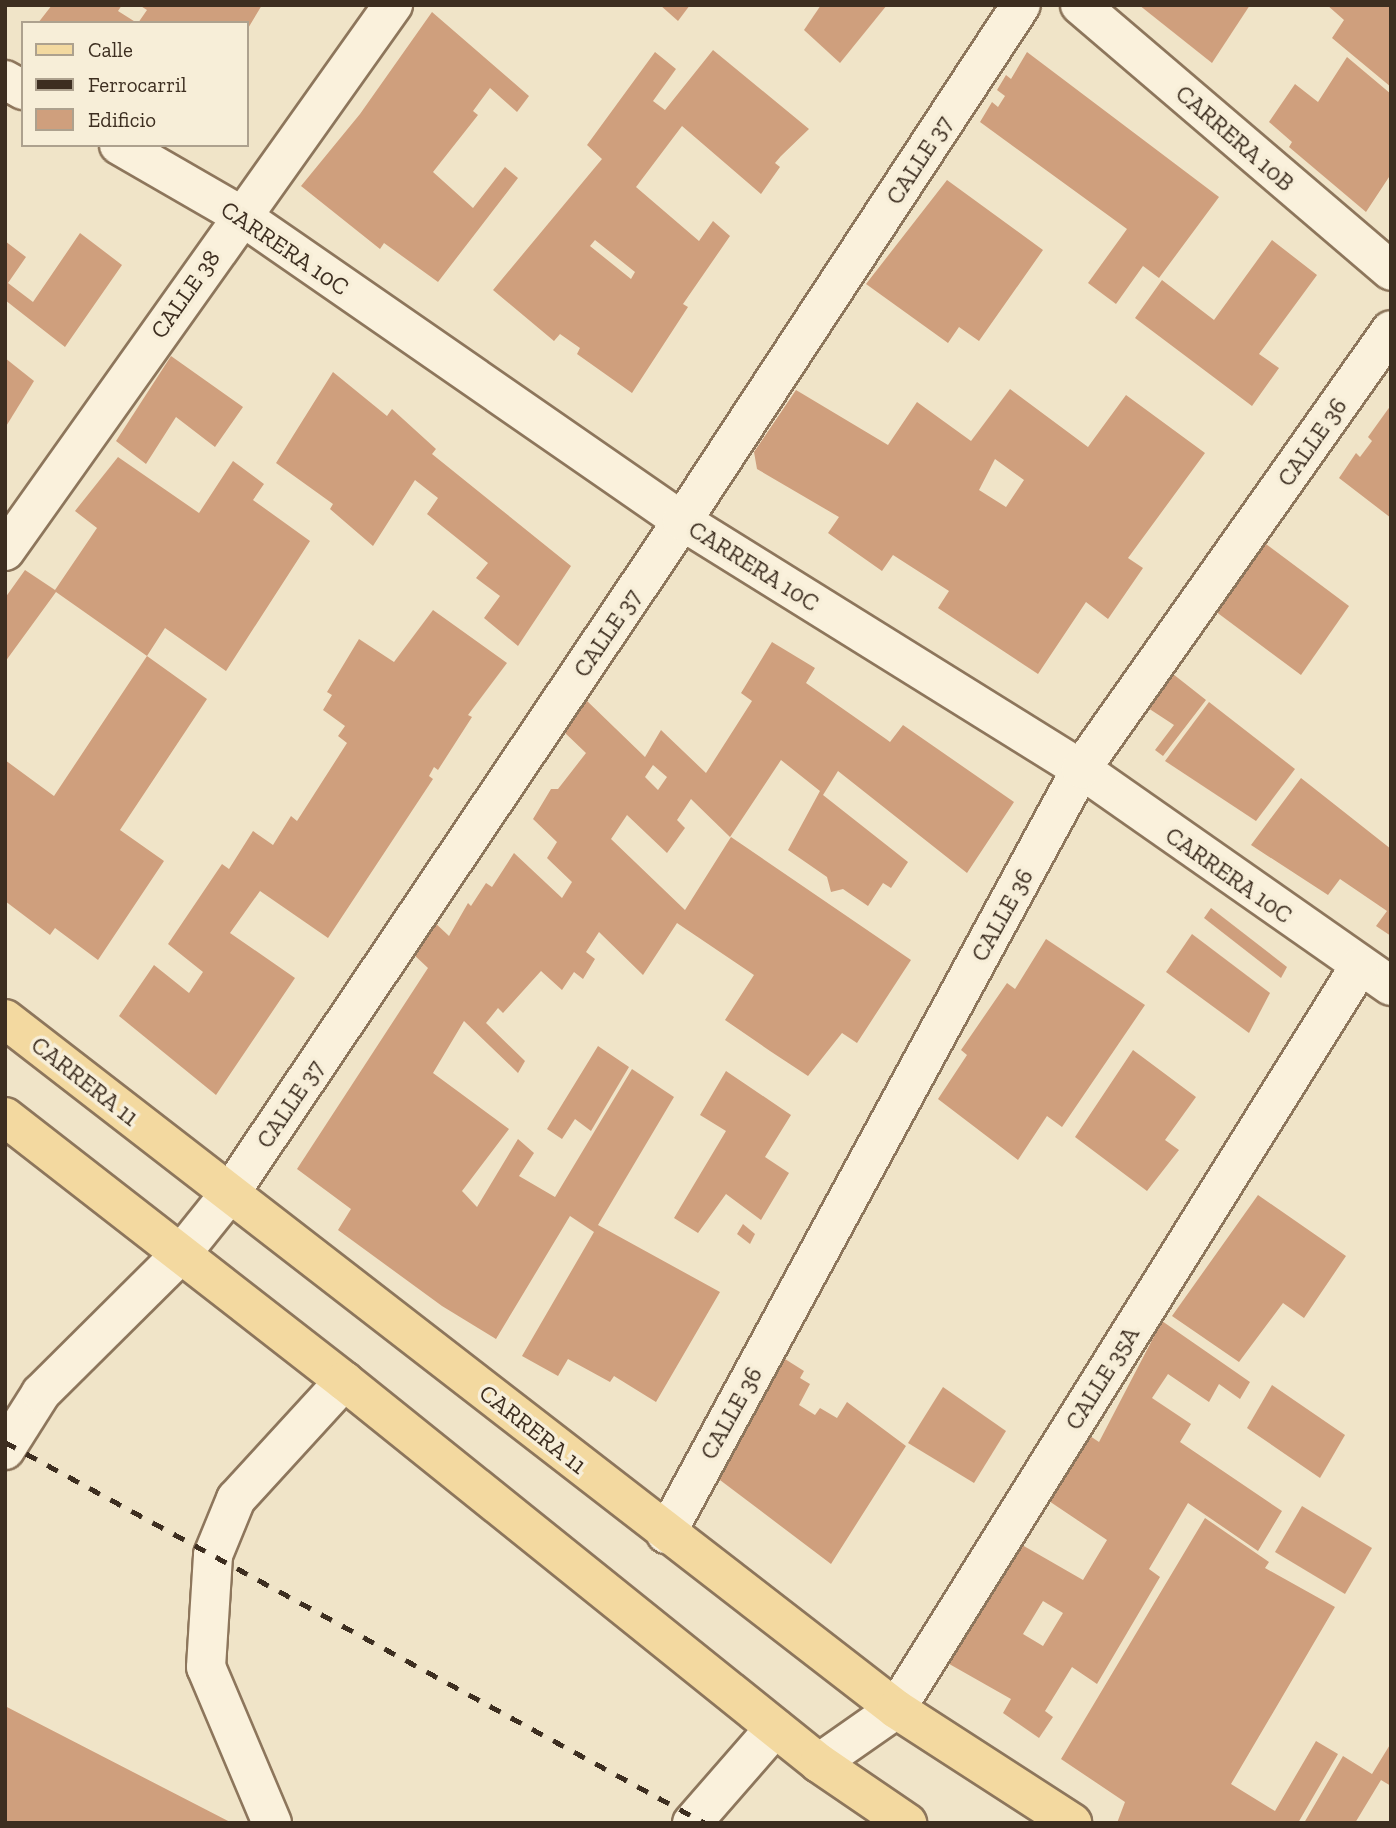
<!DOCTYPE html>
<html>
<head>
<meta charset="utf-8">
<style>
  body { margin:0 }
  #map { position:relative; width:1396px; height:1828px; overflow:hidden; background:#f0e4c8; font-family:"Zilla Slab",serif }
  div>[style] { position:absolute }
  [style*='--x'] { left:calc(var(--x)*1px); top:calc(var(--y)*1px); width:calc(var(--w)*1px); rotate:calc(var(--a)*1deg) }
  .building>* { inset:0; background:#cf9f7d }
  .roads { filter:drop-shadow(2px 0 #8d765c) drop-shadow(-2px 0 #8d765c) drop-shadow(0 2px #8d765c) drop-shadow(0 -2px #8d765c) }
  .street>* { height:38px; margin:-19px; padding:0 19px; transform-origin:19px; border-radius:19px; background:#faf1dc }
  .primary>* { height:38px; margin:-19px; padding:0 19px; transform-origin:19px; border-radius:19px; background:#f3d9a0 }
  .rail>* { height:5px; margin-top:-2.5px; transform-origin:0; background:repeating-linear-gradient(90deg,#3d2e20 0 12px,transparent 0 24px) }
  span { translate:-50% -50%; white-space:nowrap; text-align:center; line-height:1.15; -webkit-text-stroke:7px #f7eed8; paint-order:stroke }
  .street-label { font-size:24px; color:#3d2e20 }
  .frame { position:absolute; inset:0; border:7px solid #3d2e20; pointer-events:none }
  .legend { position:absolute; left:21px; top:21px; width:228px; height:126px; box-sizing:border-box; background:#f7eed8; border:2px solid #ada18e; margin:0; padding:9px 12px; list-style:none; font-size:21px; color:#3d2e20 }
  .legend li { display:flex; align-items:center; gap:14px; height:35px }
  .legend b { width:35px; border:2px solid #ada18e }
</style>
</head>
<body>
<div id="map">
  <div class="building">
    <i style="clip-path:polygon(52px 5px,122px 5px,118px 11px,137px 23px,38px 23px)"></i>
    <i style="clip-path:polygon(139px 5px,262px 5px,247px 30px,247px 23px,138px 23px,147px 10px)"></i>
    <i style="clip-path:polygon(660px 5px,690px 5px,678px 21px)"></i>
    <i style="clip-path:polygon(821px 5px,887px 5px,840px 63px,804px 30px)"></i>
    <i style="clip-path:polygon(1139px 5px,1250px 5px,1212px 63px)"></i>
    <i style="clip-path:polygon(1327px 5px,1391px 5px,1391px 87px,1332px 38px,1344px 20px)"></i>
    <i style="clip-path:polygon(432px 12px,529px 96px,517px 112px,490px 88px,473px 111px,478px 115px,433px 172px,473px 208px,505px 167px,518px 178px,438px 282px,384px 243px,380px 249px,301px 186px,360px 114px)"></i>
    <i style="clip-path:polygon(evenodd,713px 50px,809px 129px,781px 156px,775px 163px,780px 167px,761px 194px,682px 126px,636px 187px,699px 241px,713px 221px,730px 236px,683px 304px,688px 307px,632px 393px,577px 354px,580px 348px,560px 334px,554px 341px,493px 290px,602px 159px,587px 145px,655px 52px,676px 69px,653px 101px,665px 110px,713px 50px,595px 240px,635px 272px,631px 279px,590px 246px,595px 240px)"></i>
    <i style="clip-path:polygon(1027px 52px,1219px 197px,1159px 278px,1143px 266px,1116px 304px,1088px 283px,1127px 229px,980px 122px,992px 102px,998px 107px,1005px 96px,997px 90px,1006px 75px,1011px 79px)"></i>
    <i style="clip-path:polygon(1347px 57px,1391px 94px,1391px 174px,1366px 212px,1289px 147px,1292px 142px,1269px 122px,1295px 84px,1318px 102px)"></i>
    <i style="clip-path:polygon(947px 180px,1043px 250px,979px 341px,959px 327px,948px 343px,866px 284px)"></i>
    <i style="clip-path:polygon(80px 233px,122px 265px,65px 347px,5px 300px,5px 241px,26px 257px,8px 283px,33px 302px)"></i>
    <i style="clip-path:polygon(1272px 240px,1317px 275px,1259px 354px,1279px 368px,1252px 406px,1135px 318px,1162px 280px,1214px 320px)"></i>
    <i style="clip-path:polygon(171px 356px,243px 407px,215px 447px,176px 417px,146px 464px,116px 441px)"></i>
    <i style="clip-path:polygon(5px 358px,34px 381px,5px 428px)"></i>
    <i style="clip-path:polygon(333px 372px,387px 416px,392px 409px,436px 449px,432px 454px,571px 566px,518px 646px,484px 618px,500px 596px,476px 578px,488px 563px,427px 514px,438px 498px,415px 480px,373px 546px,330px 509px,333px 504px,276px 463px)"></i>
    <i style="clip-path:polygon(evenodd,1010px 389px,1088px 447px,1126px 395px,1205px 453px,1128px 558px,1143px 568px,1108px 619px,1086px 602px,1038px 674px,938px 608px,949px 591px,893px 555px,882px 571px,828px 533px,839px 517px,757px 469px,754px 452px,796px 390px,888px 445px,917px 402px,971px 441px,1010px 389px,995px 459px,1024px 480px,1006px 507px,979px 490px,995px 459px)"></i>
    <i style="clip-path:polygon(1391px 405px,1391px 518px,1339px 478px,1356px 453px,1360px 457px,1372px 441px,1368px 437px)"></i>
    <i style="clip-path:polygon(118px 457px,199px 513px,233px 461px,264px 484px,253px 500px,310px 541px,226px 671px,165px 628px,147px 656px,56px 592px,5px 662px,5px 598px,25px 570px,55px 590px,97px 528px,75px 511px)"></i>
    <i style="clip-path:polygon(1262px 541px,1349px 606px,1301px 675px,1215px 611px)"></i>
    <i style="clip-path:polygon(433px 610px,507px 663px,468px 715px,472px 717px,438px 770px,434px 767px,429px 776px,433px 779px,328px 938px,260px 891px,230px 933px,295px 978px,216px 1095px,119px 1016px,154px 965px,189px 993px,203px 972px,168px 944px,222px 864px,229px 869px,253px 831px,273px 845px,291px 816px,297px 821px,347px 743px,338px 736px,345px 726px,323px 710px,332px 695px,327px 692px,359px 639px,394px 662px)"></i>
    <i style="clip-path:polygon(evenodd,772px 642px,815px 668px,806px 683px,886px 739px,890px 742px,903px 725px,1014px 802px,967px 873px,838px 771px,823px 795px,908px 862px,891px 888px,883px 883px,868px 906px,843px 889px,831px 892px,827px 877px,788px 850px,820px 791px,781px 760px,730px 837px,691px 799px,677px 820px,685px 828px,667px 853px,627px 815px,611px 839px,685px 910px,731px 837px,911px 960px,857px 1043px,842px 1033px,808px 1076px,770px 1051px,725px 1020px,754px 975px,677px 923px,643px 975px,599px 932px,586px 952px,595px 959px,583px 979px,574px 972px,562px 990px,541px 971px,503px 1013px,498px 1008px,486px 1023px,525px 1061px,518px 1073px,464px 1021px,433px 1073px,509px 1129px,462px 1191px,477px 1207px,518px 1139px,534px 1153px,519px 1176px,555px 1197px,632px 1069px,674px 1097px,598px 1225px,720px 1292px,656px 1402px,614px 1376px,610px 1382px,568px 1359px,558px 1376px,522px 1356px,594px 1232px,570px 1216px,496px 1339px,442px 1306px,338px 1230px,351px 1209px,297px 1169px,428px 968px,412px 953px,432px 920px,449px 936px,468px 903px,471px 906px,486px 883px,492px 887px,514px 853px,562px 898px,572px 882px,547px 858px,557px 842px,533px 819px,551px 789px,558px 789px,586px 753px,563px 731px,585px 699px,645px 757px,661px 730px,706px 773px,752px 701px,741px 693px,772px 642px,653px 765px,667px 777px,658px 790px,645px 777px,653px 765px)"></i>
    <i style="clip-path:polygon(147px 656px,207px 699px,120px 830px,164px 861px,98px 960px,55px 928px,50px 935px,5px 901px,5px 760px,54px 796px)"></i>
    <i style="clip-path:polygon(1173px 674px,1206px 700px,1163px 756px,1155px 750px,1174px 725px,1148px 708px)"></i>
    <i style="clip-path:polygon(1209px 702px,1295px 769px,1256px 821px,1165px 761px)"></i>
    <i style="clip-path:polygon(1301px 778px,1391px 849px,1391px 936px,1376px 926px,1387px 911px,1365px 896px,1340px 879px,1328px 895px,1251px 845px)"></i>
    <i style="clip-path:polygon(1211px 908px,1287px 967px,1281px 978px,1204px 918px)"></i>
    <i style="clip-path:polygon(1192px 934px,1270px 993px,1249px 1033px,1166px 972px)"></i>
    <i style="clip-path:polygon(1046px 939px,1145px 1005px,1062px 1127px,1047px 1116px,1018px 1160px,938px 1099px,967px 1055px,961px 1050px,1007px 983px,1015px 989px)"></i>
    <i style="clip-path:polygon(598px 1046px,629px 1067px,591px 1131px,575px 1119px,562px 1139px,547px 1129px)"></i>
    <i style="clip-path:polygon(1133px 1050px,1196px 1097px,1165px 1140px,1179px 1150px,1147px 1191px,1075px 1137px)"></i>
    <i style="clip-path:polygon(726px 1071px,791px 1115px,765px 1157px,789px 1173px,761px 1220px,726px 1194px,698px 1233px,674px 1218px,726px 1131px,700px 1115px)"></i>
    <i style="clip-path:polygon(1258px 1195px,1346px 1256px,1304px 1318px,1283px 1303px,1239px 1362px,1172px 1316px)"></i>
    <i style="clip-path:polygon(743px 1224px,755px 1234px,750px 1244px,737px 1234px)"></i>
    <i style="clip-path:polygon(evenodd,1162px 1321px,1250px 1382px,1240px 1399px,1219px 1384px,1209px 1402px,1168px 1374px,1152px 1398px,1191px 1424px,1180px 1442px,1282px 1511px,1258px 1551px,1188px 1503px,1149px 1569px,1160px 1577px,1097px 1684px,1072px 1667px,1045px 1711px,1053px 1717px,1039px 1738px,1003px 1713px,1011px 1699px,944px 1661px,1015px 1541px,1083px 1580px,1107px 1540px,1043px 1497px,1081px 1430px,1099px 1442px,1162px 1321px,1043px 1601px,1063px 1613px,1043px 1646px,1023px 1634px,1043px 1601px)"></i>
    <i style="clip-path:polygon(785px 1359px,804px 1371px,800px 1378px,810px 1384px,799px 1405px,815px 1415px,820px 1408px,837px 1418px,847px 1402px,906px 1446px,831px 1564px,712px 1474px)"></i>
    <i style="clip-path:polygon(1272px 1385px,1345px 1435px,1320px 1478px,1247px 1428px)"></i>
    <i style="clip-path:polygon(943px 1387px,1006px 1431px,974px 1483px,908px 1443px)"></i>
    <i style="clip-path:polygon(1302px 1506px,1372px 1548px,1345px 1594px,1275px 1552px)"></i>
    <i style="clip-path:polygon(1205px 1518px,1269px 1562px,1265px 1568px,1335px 1607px,1231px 1784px,1275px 1811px,1316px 1741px,1338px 1754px,1298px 1823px,1117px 1823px,1125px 1802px,1061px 1759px)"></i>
    <i style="clip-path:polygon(5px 1706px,32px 1720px,232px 1823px,5px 1823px)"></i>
    <i style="clip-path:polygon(1391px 1743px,1391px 1786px,1381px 1780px,1355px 1823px,1304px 1823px,1343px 1756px,1372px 1774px)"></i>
  </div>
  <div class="roads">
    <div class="street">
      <i style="--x:1080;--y:5;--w:409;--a:40.5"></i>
      <i style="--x:5;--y:80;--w:21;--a:29"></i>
      <i style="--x:119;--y:145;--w:140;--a:30"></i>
      <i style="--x:240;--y:215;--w:538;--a:34.7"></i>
      <i style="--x:682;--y:521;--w:470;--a:31.9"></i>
      <i style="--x:1081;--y:769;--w:378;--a:35"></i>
      <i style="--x:5;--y:551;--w:670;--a:-54.6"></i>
      <i style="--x:5;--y:1450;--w:67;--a:-57.7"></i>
      <i style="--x:41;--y:1393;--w:197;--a:-44.8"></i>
      <i style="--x:181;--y:1254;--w:78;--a:-51.2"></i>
      <i style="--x:230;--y:1193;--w:810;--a:-56.07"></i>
      <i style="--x:682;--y:521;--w:617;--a:-56.7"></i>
      <i style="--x:666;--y:1534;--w:870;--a:-61.52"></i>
      <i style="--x:1081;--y:769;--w:537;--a:-54.77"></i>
      <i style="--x:819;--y:1763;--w:94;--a:-35"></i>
      <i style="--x:896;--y:1709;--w:875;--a:-58.04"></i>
      <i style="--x:272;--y:1823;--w:169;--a:-112.9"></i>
      <i style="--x:206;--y:1667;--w:112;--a:-86.4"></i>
      <i style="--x:213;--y:1555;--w:61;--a:-67.7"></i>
      <i style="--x:236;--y:1499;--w:160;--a:-47.5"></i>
      <i style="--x:692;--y:1823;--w:126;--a:-48.9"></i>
    </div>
    <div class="primary">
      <i style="--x:5;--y:1019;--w:1127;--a:37.75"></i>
      <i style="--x:896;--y:1709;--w:210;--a:32.9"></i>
      <i style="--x:5;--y:1117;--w:430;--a:37.9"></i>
      <i style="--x:344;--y:1381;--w:610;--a:38.81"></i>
      <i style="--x:819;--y:1763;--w:107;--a:34.3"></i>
    </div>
  </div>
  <div class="rail">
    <i style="--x:5;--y:1442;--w:797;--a:28.56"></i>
  </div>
  <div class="street-label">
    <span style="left:1235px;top:138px;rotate:41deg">CARRERA 10B</span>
    <span style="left:919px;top:160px;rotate:-57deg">CALLE 37</span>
    <span style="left:285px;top:248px;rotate:34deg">CARRERA 10C</span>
    <span style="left:185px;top:294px;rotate:-55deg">CALLE 38</span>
    <span style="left:1312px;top:442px;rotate:-55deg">CALLE 36</span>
    <span style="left:754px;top:566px;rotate:32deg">CARRERA 10C</span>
    <span style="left:607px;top:633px;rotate:-56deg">CALLE 37</span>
    <span style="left:1229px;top:875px;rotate:35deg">CARRERA 10C</span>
    <span style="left:1002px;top:915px;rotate:-61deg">CALLE 36</span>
    <span style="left:85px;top:1081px;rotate:38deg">CARRERA 11</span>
    <span style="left:290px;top:1104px;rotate:-56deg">CALLE 37</span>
    <span style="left:1102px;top:1378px;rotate:-58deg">CALLE 35A</span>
    <span style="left:731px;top:1413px;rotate:-61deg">CALLE 36</span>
    <span style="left:533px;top:1429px;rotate:38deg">CARRERA 11</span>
  </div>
  <div class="frame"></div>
  <ul class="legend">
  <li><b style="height:9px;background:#f3d9a0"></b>Calle</li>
  <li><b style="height:9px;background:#3d2e20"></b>Ferrocarril</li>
  <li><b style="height:19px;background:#cf9f7d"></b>Edificio</li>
  </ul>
</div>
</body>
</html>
